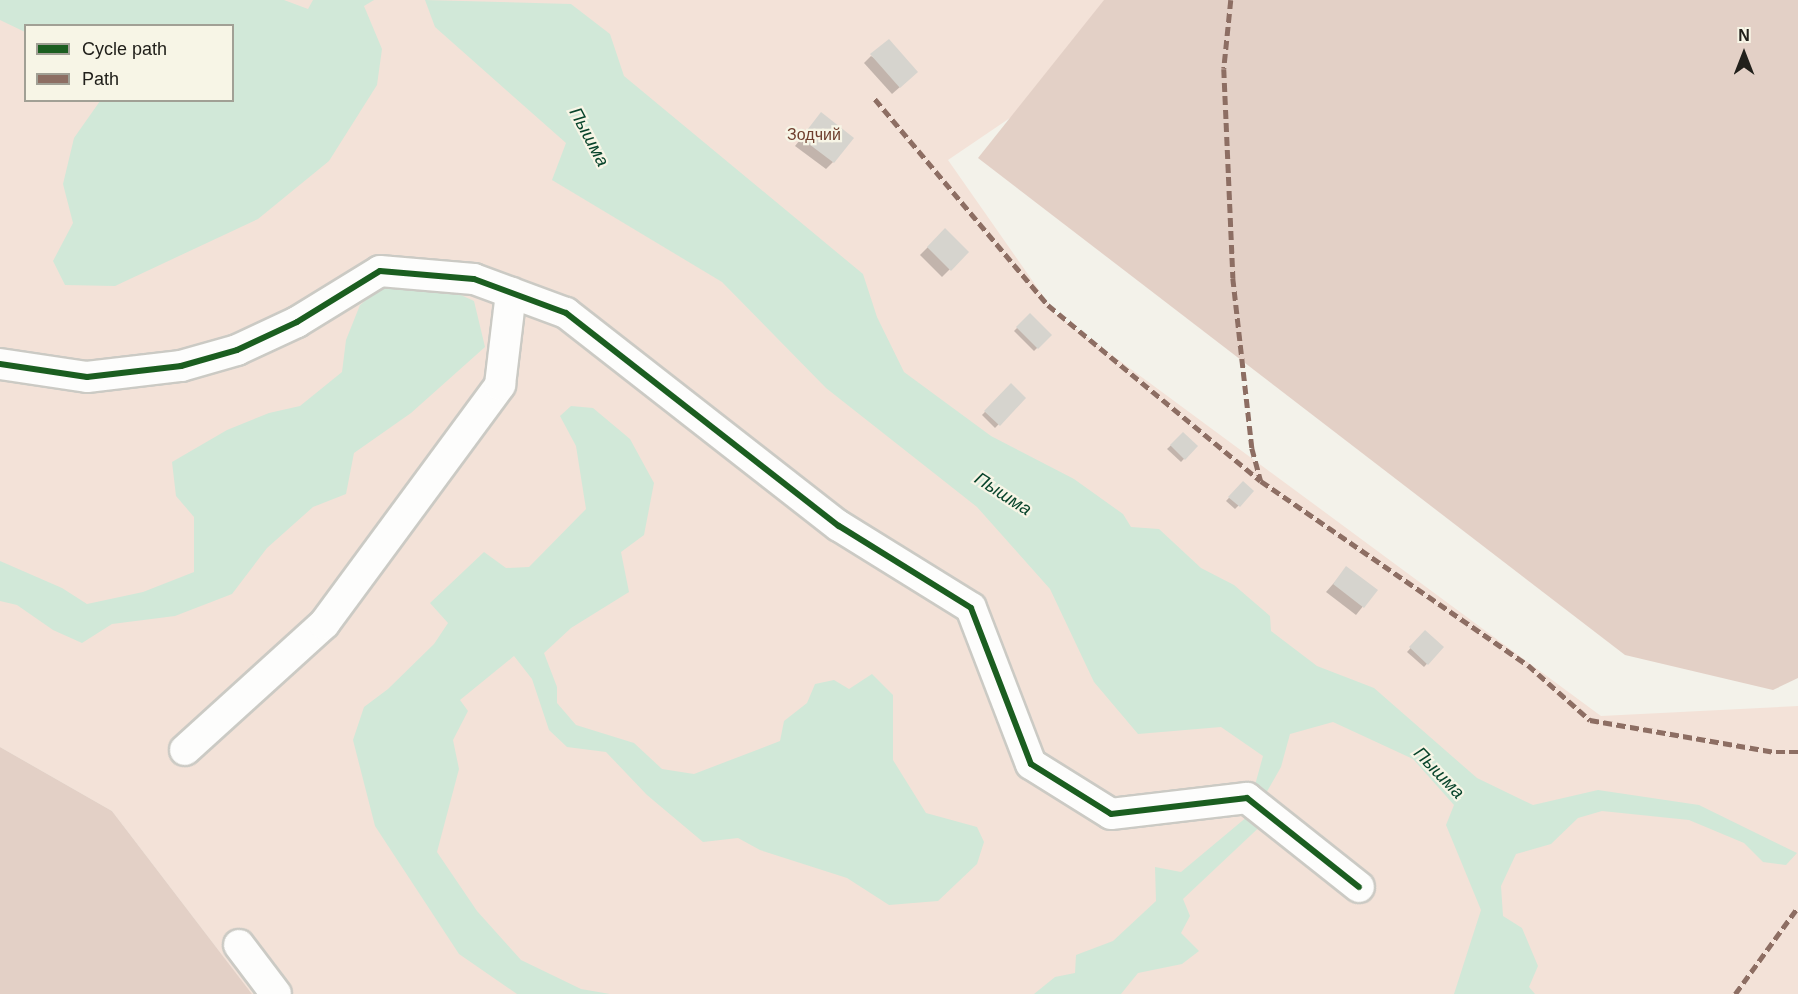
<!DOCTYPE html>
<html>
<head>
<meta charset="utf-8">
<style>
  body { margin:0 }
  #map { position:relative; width:1798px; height:994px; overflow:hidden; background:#f3f2ea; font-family:Arial,sans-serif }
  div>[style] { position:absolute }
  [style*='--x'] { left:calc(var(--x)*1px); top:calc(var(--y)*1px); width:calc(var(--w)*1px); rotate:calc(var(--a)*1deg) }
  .green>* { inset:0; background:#f3e2d8 }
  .forest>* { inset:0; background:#e3d0c6 }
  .water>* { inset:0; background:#d1e8d8 }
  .shadow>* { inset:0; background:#0003 }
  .building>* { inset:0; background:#d6d4ce }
  .roads { filter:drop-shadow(2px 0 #cbcac4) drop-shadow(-2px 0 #cbcac4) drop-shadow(0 2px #cbcac4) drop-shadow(0 -2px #cbcac4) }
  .minor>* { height:30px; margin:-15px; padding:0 15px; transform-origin:15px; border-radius:15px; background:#fdfdfc }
  .quiet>* { height:4.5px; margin-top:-2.25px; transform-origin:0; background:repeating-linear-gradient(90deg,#8d6e63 0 9px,transparent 0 13.5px) }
  .cycleway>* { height:6px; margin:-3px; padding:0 3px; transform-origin:3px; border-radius:3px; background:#1b5e20 }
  span { translate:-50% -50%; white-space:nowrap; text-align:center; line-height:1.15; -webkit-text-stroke:4.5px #f7f5e6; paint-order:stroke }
  .park-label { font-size:16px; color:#6f3f2e }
  .water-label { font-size:18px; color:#08442b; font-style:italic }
  .legend { position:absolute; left:24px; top:24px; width:210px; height:78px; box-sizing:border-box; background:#f7f5e6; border:2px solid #a1a095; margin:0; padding:8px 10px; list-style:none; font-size:18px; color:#21201b }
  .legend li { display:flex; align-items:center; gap:12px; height:30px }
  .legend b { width:30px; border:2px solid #a1a095 }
  .north { position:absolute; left:1714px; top:24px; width:60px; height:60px; -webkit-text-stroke:4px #f7f5e6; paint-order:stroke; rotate:0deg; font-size:16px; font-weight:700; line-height:24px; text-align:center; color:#21201b }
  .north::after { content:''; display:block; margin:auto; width:21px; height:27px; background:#21201b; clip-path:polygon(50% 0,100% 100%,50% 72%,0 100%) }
</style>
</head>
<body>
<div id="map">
  <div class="green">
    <i style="clip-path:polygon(evenodd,0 0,1136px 0,1148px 24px,948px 160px,1055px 313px,1601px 716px,1798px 706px,1798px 994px,252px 994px,112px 811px,0 747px,0 0,26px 26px,232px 26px,232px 100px,26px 100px,26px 26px)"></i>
  </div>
  <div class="forest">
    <i style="clip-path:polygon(1104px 0,1798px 0,1798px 678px,1773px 690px,1625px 655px,978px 158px)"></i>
    <i style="clip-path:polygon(0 747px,112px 811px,252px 994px,0 994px)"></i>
  </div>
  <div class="water">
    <i style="clip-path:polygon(0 0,284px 0,308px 9px,313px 0,374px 0,364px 6px,382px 49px,377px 85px,329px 161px,258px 219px,115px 286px,65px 285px,53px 261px,73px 223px,63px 184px,74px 138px,100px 101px,232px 100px,232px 26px,26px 26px,25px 32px,0 20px)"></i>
    <i style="clip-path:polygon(425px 0,571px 4px,610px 34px,624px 76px,863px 274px,877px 317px,904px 372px,991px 436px,1074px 479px,1123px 514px,1131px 527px,1159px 529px,1201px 568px,1234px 585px,1270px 616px,1271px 631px,1317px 666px,1374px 688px,1477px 778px,1533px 805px,1598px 790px,1699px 805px,1797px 853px,1786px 865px,1763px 862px,1744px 843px,1689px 820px,1602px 811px,1578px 818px,1551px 844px,1516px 854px,1501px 886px,1503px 916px,1522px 928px,1538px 966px,1529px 987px,1535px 994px,1454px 994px,1481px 910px,1446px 825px,1454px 805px,1413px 759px,1333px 722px,1290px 734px,1281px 767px,1265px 795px,1255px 785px,1263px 756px,1221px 727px,1138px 734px,1094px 682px,1050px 589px,977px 507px,826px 388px,722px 282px,552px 180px,566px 143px,435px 27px)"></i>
    <i style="clip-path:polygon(430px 281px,474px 301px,485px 347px,411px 413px,354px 453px,346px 494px,313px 507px,267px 548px,232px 594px,175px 616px,112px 624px,82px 643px,53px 630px,17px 605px,0 601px,0 561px,62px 588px,87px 604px,143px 592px,194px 572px,194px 517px,176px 496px,172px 462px,227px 430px,269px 413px,300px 406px,342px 372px,346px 340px,360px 305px,383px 286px)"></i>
    <i style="clip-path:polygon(571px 406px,593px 408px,630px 439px,654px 483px,644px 535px,621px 552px,629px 592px,571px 628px,544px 653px,557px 687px,557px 703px,576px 725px,634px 743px,662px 769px,694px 774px,780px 741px,784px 721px,807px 703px,815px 684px,834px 680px,849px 689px,872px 674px,893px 695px,893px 760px,926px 813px,977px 827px,984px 842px,977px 864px,938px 901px,889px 905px,847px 878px,760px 850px,738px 838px,703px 842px,647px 795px,606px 752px,567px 747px,549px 730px,532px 679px,514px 656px,460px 700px,468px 711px,453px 740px,459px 769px,437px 852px,477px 911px,521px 960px,581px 989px,610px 994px,517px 994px,459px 954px,375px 826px,353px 740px,364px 707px,388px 689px,434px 644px,448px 623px,430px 603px,484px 552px,506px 568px,529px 567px,586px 509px,576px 446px,560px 416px)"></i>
    <i style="clip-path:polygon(1254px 811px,1268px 819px,1183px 899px,1190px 916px,1181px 933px,1199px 951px,1182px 964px,1138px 973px,1121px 994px,1034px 994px,1055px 977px,1075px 973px,1076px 955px,1113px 941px,1156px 901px,1155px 867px,1181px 872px)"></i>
  </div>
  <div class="shadow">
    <i style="clip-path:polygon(871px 56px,909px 79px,892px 94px,864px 63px)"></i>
    <i style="clip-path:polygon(821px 114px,833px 162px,826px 169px,795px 146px)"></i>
    <i style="clip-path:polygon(945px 230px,967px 252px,942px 277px,920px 255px)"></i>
    <i style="clip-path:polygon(1030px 315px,1050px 335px,1034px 351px,1014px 331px)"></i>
    <i style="clip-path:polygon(1011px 385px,1024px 398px,995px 428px,982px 415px)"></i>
    <i style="clip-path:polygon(1183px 434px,1196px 446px,1181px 462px,1167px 449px)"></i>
    <i style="clip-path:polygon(1243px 483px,1252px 492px,1235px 509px,1226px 501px)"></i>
    <i style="clip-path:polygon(1347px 568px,1376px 590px,1356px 615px,1326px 592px)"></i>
    <i style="clip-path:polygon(1425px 632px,1442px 647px,1424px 667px,1407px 652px)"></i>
  </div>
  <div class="building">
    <i style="clip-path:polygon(889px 39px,918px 72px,900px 88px,870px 54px)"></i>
    <i style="clip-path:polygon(821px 112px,854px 138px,834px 163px,801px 138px)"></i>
    <i style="clip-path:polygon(945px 228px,969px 252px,951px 271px,927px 247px)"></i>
    <i style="clip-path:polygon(1030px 313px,1052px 335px,1038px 349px,1016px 327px)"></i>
    <i style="clip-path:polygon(1011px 383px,1026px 398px,1000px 426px,984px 411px)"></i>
    <i style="clip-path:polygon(1183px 432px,1198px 446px,1185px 460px,1170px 445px)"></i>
    <i style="clip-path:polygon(1243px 481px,1254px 491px,1240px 507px,1228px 497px)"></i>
    <i style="clip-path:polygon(1346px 566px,1378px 590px,1364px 608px,1333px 584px)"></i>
    <i style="clip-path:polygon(1425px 630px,1444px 647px,1428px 665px,1409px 647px)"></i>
  </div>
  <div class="roads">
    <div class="minor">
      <i style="--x:0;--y:364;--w:88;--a:8.5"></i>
      <i style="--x:87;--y:377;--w:95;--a:-6.7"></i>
      <i style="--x:181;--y:366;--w:58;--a:-15.9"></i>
      <i style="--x:237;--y:350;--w:66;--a:-25"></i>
      <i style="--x:297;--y:322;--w:97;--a:-31.6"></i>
      <i style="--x:380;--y:271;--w:94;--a:4.9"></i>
      <i style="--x:474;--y:279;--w:98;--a:20.3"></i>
      <i style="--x:566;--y:313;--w:346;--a:38"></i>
      <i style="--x:839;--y:526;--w:155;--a:31.8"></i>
      <i style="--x:971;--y:608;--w:167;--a:69"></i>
      <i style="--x:1031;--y:764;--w:94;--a:32"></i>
      <i style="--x:1111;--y:814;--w:137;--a:-6.7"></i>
      <i style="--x:1247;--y:798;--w:143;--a:38.5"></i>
      <i style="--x:185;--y:750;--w:188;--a:-42.2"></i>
      <i style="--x:324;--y:624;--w:297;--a:-53.6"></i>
      <i style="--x:500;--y:385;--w:93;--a:-83.2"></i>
      <i style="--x:239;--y:945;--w:61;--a:52.9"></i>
    </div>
  </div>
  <div class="quiet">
    <i style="--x:1231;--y:0;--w:69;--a:95.8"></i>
    <i style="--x:1224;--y:69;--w:209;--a:87.5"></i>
    <i style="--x:1233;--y:278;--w:171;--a:83.6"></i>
    <i style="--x:1252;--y:448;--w:34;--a:75"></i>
    <i style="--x:1261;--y:481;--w:324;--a:34.6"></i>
    <i style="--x:1528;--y:665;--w:83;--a:41.6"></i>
    <i style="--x:1590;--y:720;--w:189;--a:9.8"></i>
    <i style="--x:1776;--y:752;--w:22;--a:0"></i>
    <i style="--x:875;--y:99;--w:269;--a:50"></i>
    <i style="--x:1048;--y:305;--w:276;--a:39.6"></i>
    <i style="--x:1735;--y:994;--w:107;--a:-54.1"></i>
  </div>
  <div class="cycleway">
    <i style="--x:0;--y:364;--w:88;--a:8.5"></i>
    <i style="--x:87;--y:377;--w:95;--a:-6.7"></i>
    <i style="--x:181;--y:366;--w:58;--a:-15.9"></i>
    <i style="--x:237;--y:350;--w:66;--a:-25"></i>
    <i style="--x:297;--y:322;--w:97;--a:-31.6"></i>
    <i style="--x:380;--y:271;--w:94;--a:4.9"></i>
    <i style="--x:474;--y:279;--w:98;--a:20.3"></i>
    <i style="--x:566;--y:313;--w:346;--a:38"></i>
    <i style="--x:839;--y:526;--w:155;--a:31.8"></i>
    <i style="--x:971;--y:608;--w:167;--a:69"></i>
    <i style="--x:1031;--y:764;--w:94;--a:32"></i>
    <i style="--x:1111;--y:814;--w:137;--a:-6.7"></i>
    <i style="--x:1247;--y:798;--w:143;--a:38.5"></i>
  </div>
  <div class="park-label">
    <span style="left:814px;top:135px">Зодчий</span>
  </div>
  <div class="water-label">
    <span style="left:589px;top:137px;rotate:62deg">Пышма</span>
    <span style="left:1003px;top:494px;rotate:33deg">Пышма</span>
    <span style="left:1439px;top:773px;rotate:46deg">Пышма</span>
  </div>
  <ul class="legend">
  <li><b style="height:8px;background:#1b5e20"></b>Cycle path</li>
  <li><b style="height:8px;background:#8d6e63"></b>Path</li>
  </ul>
  <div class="north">N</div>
</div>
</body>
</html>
